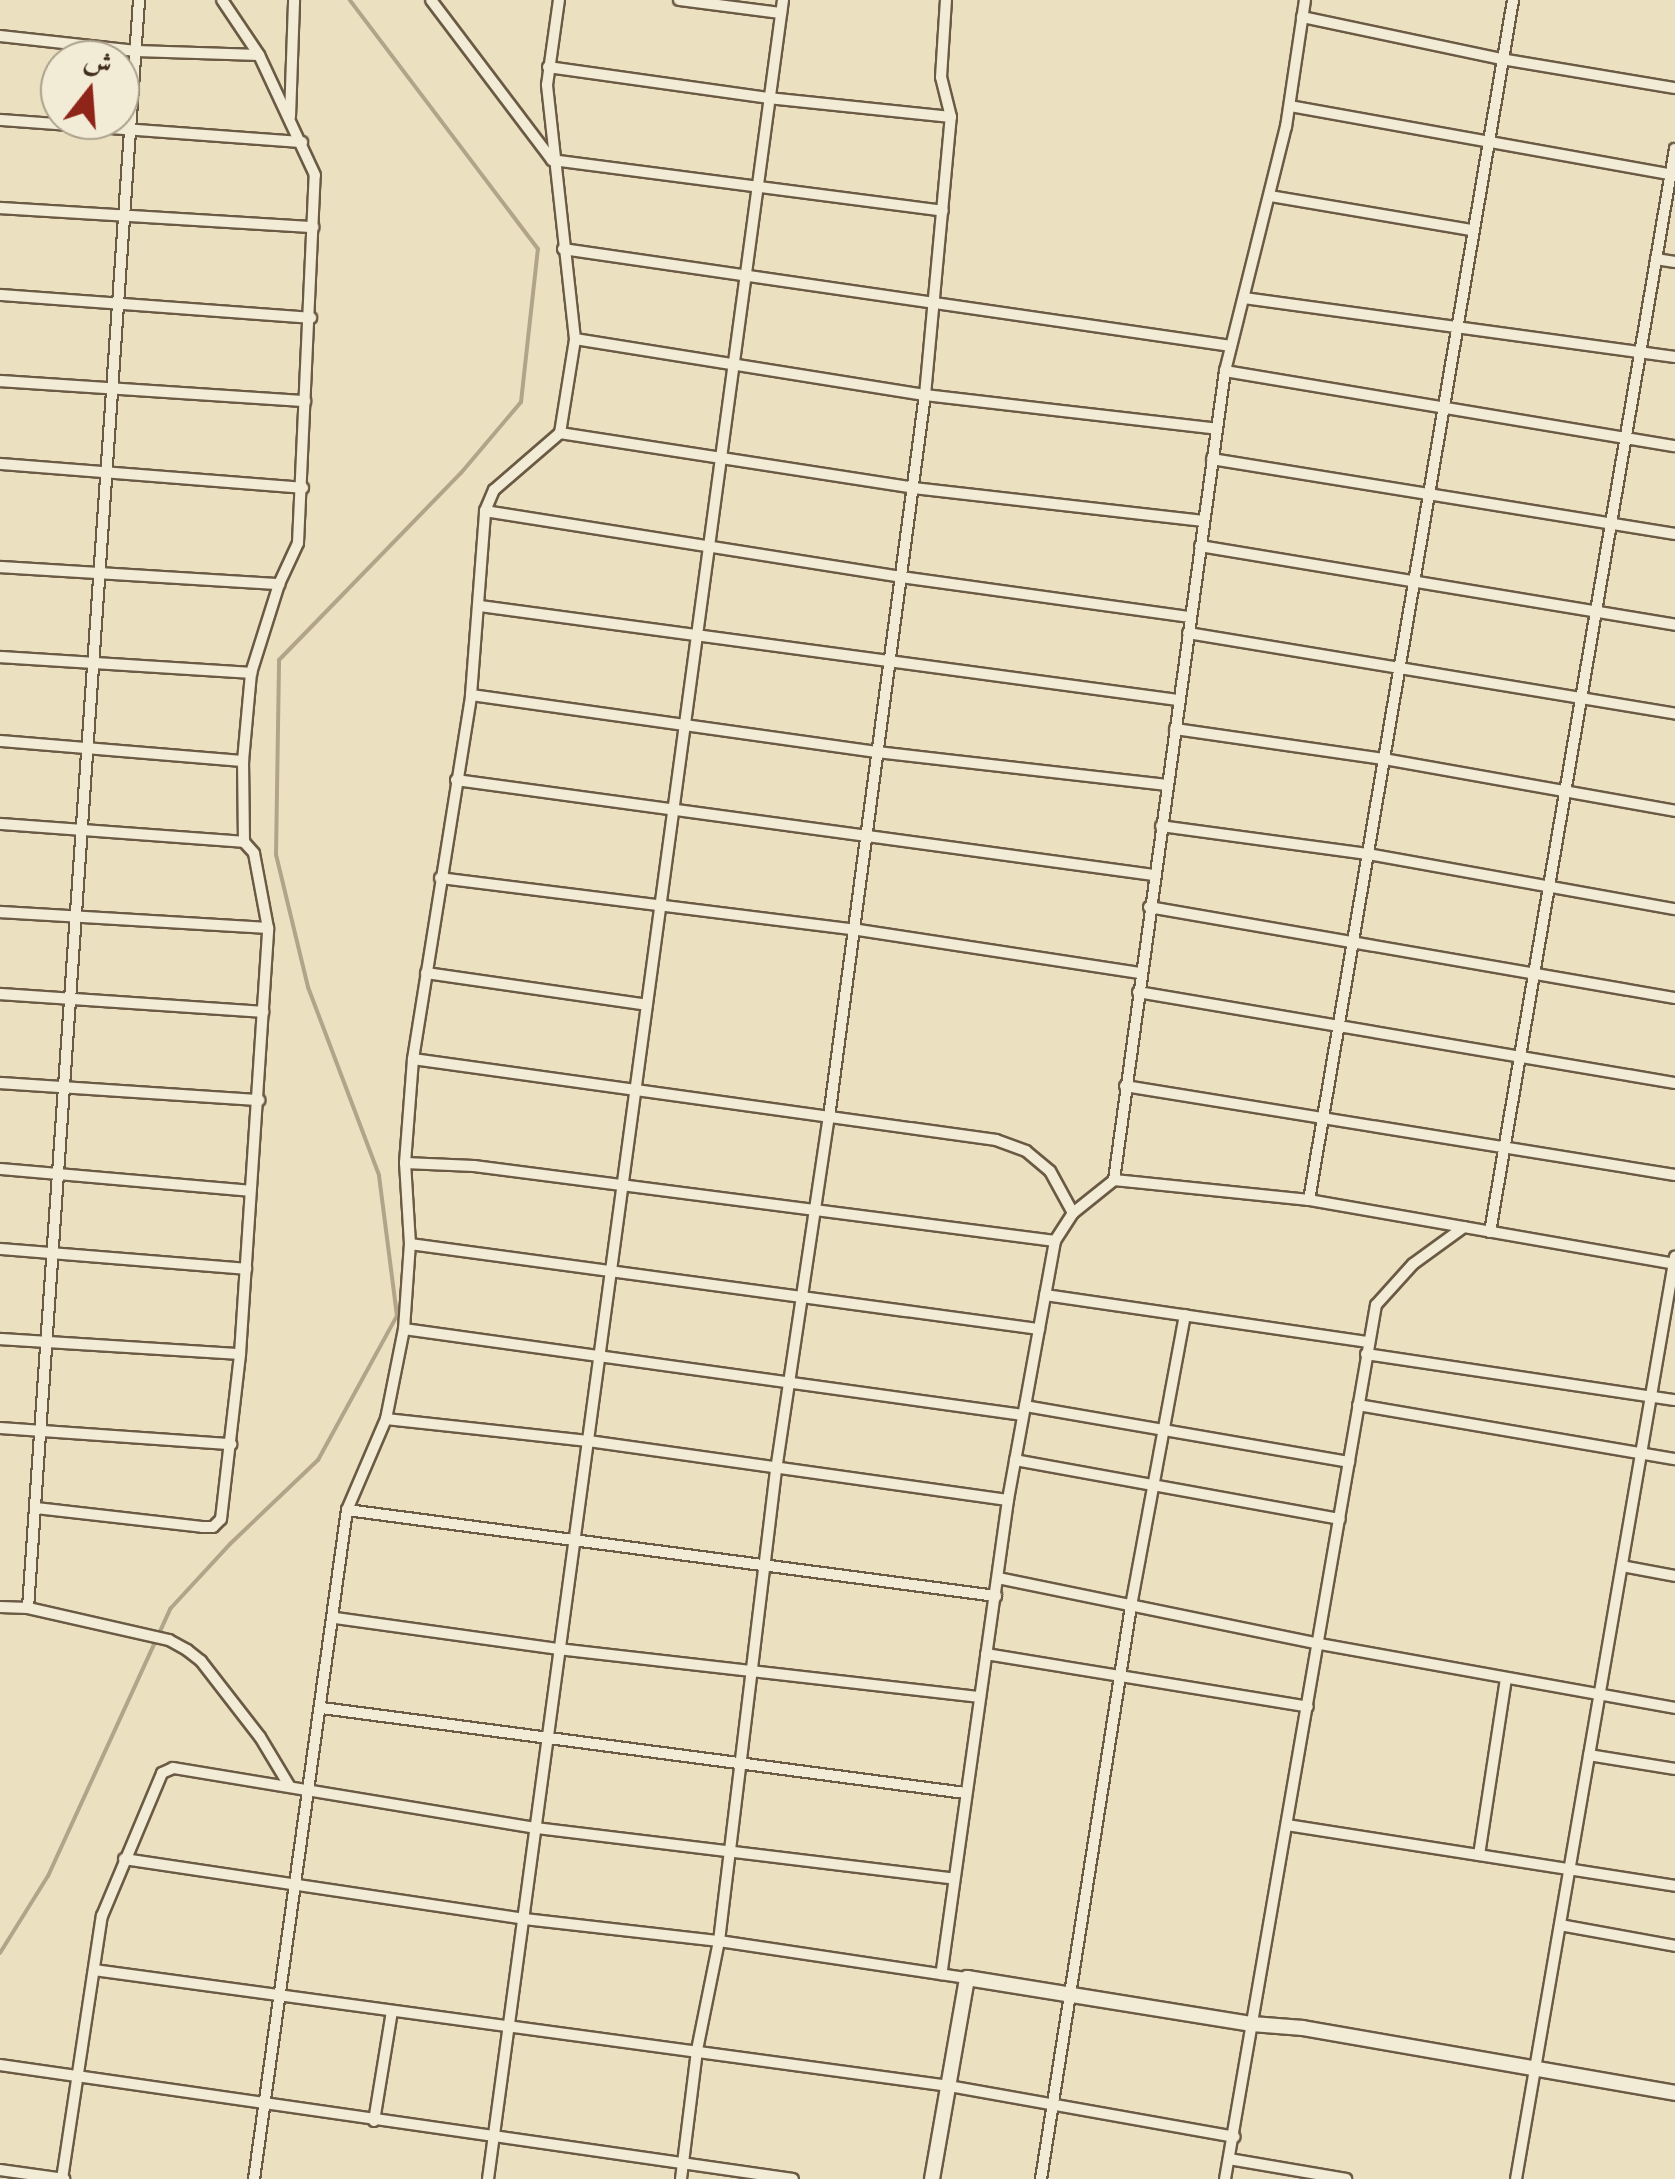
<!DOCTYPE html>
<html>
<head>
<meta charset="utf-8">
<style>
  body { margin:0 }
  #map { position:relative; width:1675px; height:2179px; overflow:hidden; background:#ebe1c1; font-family:"IM FELL DW Pica",Amiri,serif }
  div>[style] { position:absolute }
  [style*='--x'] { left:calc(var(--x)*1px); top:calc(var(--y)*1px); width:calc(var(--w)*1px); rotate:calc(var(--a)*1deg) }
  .stream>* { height:4px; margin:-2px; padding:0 2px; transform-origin:2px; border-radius:2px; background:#b1a489 }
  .roads { filter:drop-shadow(2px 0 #6b5a44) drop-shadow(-2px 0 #6b5a44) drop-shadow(0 2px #6b5a44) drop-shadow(0 -2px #6b5a44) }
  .street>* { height:10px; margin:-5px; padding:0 5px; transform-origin:5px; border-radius:5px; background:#f2ecd7 }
  .secondary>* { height:14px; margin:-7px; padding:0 7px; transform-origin:7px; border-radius:7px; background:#f2ecd7 }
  span { translate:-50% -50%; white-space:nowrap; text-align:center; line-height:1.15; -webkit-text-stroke:10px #f2ecd7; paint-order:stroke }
  .north { position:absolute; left:40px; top:40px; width:100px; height:100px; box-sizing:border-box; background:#f2ecd7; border:2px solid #aba08c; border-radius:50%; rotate:17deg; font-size:28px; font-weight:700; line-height:40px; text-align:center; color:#402d1b }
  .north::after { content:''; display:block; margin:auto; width:35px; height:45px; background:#8f2418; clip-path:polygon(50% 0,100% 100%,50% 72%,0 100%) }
</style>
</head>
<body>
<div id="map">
  <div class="stream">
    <i style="--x:0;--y:1953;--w:91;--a:-58.1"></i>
    <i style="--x:48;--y:1876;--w:294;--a:-65.4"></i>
    <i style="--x:170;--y:1609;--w:88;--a:-47.3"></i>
    <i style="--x:230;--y:1544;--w:122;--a:-43.7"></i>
    <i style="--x:318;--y:1460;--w:164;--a:-61.3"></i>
    <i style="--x:397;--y:1316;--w:142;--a:-97.3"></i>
    <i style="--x:379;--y:1175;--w:201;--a:-110.7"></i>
    <i style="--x:308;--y:987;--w:136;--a:-103.6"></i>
    <i style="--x:276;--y:855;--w:195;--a:-89.1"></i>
    <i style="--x:279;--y:660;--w:261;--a:-45.8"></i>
    <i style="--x:461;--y:473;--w:93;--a:-49.8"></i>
    <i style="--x:521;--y:402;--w:154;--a:-83.7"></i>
    <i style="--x:538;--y:249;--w:312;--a:-127.1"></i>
  </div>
  <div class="roads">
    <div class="street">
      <i style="--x:431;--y:0;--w:201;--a:52.9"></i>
      <i style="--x:552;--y:160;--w:394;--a:7.4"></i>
      <i style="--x:679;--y:0;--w:103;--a:7.3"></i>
      <i style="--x:1302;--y:17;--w:203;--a:11.9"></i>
      <i style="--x:1501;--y:59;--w:176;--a:9.5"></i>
      <i style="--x:0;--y:36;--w:137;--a:6.3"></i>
      <i style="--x:136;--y:51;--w:123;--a:1.9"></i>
      <i style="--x:548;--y:67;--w:222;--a:8"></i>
      <i style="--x:768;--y:98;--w:184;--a:5.9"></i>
      <i style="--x:1290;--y:106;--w:390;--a:10.2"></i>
      <i style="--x:290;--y:117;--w:117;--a:-88"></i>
      <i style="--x:0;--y:120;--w:303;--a:4.2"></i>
      <i style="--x:1270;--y:196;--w:205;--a:9.6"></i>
      <i style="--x:0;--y:208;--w:314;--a:3.5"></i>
      <i style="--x:563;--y:249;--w:675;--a:8.26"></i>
      <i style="--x:1656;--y:259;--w:19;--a:9"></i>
      <i style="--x:0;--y:295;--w:312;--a:4.2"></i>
      <i style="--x:1244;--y:298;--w:435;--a:7.8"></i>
      <i style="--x:575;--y:339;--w:354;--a:9.1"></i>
      <i style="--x:925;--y:395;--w:294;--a:6.6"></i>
      <i style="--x:1225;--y:371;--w:456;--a:9.5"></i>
      <i style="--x:0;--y:381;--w:306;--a:3.8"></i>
      <i style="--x:560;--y:433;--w:358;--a:8.8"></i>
      <i style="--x:914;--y:488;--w:291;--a:6.5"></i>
      <i style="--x:1212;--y:459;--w:469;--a:9.2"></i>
      <i style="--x:0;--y:464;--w:304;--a:4.5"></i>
      <i style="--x:485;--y:511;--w:421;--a:9"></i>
      <i style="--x:901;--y:577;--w:292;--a:7.9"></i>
      <i style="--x:1200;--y:546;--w:482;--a:9.4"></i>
      <i style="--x:0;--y:567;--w:280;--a:3.5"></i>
      <i style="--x:480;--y:606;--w:704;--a:7.67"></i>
      <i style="--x:1188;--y:633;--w:494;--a:9.4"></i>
      <i style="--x:0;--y:657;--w:252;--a:3.6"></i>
      <i style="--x:471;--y:695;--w:410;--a:8"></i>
      <i style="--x:877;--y:752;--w:292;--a:6.5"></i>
      <i style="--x:1175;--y:729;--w:211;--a:8.2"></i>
      <i style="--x:1384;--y:759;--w:296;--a:10.1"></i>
      <i style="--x:0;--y:741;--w:244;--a:4.7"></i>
      <i style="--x:456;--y:780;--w:704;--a:7.75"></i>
      <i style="--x:0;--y:824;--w:245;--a:4.2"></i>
      <i style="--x:1161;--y:826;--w:209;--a:7.7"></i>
      <i style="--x:1368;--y:854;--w:312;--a:10.2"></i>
      <i style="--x:440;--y:878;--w:415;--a:7.1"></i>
      <i style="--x:852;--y:929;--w:291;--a:8.7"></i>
      <i style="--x:1149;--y:907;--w:534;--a:9.82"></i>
      <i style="--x:0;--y:912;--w:268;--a:3.4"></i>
      <i style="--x:426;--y:973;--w:223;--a:8.2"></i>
      <i style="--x:1138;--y:992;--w:545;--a:9.62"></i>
      <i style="--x:0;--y:994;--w:264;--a:3.9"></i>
      <i style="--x:413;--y:1059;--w:589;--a:7.91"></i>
      <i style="--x:996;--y:1140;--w:32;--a:20"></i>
      <i style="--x:1026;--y:1151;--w:31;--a:40"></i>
      <i style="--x:1050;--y:1171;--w:48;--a:61.3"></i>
      <i style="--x:1073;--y:1213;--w:33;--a:123"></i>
      <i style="--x:1055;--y:1241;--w:263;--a:100.3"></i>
      <i style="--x:1008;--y:1500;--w:479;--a:98"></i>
      <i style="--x:0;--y:1083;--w:260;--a:3.8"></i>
      <i style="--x:1125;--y:1086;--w:557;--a:9.19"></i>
      <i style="--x:405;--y:1163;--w:69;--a:2.5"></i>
      <i style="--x:474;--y:1166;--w:586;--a:7.36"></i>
      <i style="--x:0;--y:1169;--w:251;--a:5"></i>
      <i style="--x:1114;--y:1180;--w:817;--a:-82.19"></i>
      <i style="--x:1225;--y:371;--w:252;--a:-76"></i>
      <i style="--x:1286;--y:127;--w:128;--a:-81.5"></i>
      <i style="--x:1309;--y:1200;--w:1217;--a:-80.35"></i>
      <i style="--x:1073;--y:1213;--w:53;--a:-38.8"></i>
      <i style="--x:1114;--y:1180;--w:20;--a:6"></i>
      <i style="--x:1134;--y:1182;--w:176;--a:5.9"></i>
      <i style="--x:1309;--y:1200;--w:372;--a:9.9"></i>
      <i style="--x:1490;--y:1232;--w:1099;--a:-80.31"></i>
      <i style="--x:410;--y:1244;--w:635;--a:7.7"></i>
      <i style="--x:0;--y:1249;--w:247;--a:4.6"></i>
      <i style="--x:1045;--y:1295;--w:327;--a:8.3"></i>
      <i style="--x:404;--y:1329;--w:625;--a:7.91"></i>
      <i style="--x:0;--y:1339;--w:240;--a:3.6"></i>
      <i style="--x:1366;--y:1354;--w:312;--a:8.5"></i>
      <i style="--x:1358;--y:1405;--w:322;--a:9.7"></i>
      <i style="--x:1025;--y:1406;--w:329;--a:9.8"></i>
      <i style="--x:386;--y:1419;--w:203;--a:6.2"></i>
      <i style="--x:588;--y:1441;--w:424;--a:8"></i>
      <i style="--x:0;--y:1428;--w:232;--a:4"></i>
      <i style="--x:1015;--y:1460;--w:330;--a:10.3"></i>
      <i style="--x:36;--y:1508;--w:167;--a:6.5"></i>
      <i style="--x:202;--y:1527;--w:11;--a:0"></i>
      <i style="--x:213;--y:1527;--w:11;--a:-45"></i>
      <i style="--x:221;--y:1519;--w:166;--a:-83.4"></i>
      <i style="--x:240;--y:1354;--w:427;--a:-86.2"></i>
      <i style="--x:268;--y:928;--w:76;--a:-100.6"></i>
      <i style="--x:254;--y:853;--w:15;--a:-132"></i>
      <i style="--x:244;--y:842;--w:81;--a:-90.7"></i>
      <i style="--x:243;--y:761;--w:88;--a:-84.8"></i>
      <i style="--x:251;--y:673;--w:93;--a:-72.5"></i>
      <i style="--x:279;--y:584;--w:45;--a:-65.1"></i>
      <i style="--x:298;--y:543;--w:368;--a:-87.4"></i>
      <i style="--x:315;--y:175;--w:132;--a:-115"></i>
      <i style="--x:259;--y:55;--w:66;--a:-123.9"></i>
      <i style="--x:347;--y:1510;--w:655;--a:7.55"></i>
      <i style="--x:1622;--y:1566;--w:54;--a:10.7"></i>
      <i style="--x:998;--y:1578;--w:329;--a:11.6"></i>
      <i style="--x:1320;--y:1644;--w:361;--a:10.2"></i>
      <i style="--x:0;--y:1607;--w:28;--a:2"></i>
      <i style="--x:28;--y:1608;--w:145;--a:12.8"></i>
      <i style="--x:169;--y:1640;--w:21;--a:29"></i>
      <i style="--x:187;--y:1650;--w:18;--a:38"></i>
      <i style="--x:201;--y:1661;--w:96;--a:52.2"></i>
      <i style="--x:260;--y:1737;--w:58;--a:59"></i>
      <i style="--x:28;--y:1608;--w:1612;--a:-86.05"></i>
      <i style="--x:335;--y:1618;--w:225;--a:7.9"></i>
      <i style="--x:558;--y:1649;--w:425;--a:6.5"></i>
      <i style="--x:986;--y:1654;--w:326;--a:9.3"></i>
      <i style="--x:322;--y:1708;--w:649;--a:7.53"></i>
      <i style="--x:1589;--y:1755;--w:87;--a:9.2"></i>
      <i style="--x:1287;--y:1825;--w:393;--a:8.9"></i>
      <i style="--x:1479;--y:1855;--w:178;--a:-81.3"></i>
      <i style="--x:124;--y:1859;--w:405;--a:8.5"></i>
      <i style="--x:525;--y:1919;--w:195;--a:6.5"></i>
      <i style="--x:719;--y:1941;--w:251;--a:8.5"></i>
      <i style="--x:1560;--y:1925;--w:117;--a:10.3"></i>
      <i style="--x:94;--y:1970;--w:863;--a:7.73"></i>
      <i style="--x:949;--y:2086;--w:290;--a:10.1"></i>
      <i style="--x:0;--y:2065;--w:801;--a:8.18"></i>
      <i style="--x:374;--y:2121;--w:111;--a:-80.7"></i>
      <i style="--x:1229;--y:2159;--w:119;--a:9.7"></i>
      <i style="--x:0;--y:2170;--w:65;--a:8"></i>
      <i style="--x:62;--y:2179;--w:266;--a:-81.4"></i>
      <i style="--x:102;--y:1916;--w:155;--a:-67.2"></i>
      <i style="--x:162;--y:1773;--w:12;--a:-24"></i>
      <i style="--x:173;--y:1768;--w:368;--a:9.4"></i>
      <i style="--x:536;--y:1828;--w:419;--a:6.9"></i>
      <i style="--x:254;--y:2179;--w:675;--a:-82.09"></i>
      <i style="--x:347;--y:1510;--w:99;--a:-66.8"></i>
      <i style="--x:386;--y:1419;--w:92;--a:-78.7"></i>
      <i style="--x:404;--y:1329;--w:85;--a:-86"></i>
      <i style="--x:410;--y:1244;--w:81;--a:-93.5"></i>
      <i style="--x:405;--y:1163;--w:104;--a:-85.6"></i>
      <i style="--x:413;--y:1059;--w:369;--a:-80.9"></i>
      <i style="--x:471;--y:695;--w:185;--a:-85.6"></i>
      <i style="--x:485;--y:511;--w:23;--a:-67"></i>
      <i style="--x:494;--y:490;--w:87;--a:-40.8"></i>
      <i style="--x:560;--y:433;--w:95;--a:-80.9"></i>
      <i style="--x:575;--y:339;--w:256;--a:-96.3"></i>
      <i style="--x:547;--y:85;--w:86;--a:-82"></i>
      <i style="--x:488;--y:2179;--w:2199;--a:-82.29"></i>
      <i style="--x:681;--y:2179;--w:130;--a:-82.9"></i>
      <i style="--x:697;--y:2050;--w:111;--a:-78.6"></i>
      <i style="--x:719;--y:1941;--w:474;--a:-83.1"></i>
      <i style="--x:776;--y:1470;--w:357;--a:-81.5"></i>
      <i style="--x:829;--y:1117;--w:728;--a:-82.43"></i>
      <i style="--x:925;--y:395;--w:279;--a:-84.7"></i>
      <i style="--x:951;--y:117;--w:41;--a:-104"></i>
      <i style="--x:941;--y:77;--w:77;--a:-86.3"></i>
      <i style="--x:1041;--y:2179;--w:580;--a:-81.07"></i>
      <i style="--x:1131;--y:1606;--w:296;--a:-79.5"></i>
      <i style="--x:1225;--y:2179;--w:887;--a:-80.2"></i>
      <i style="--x:1376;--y:1305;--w:55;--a:-47.9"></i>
      <i style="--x:1413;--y:1264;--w:63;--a:-36"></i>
      <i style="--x:1516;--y:2179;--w:936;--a:-80.22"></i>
    </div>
    <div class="secondary">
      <i style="--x:932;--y:2179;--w:204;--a:-80.1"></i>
      <i style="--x:967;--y:1978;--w:289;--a:9.2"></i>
      <i style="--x:1252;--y:2024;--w:51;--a:4.5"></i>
      <i style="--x:1303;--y:2028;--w:378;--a:9.9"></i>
    </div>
  </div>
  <div class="north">ش</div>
</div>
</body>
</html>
